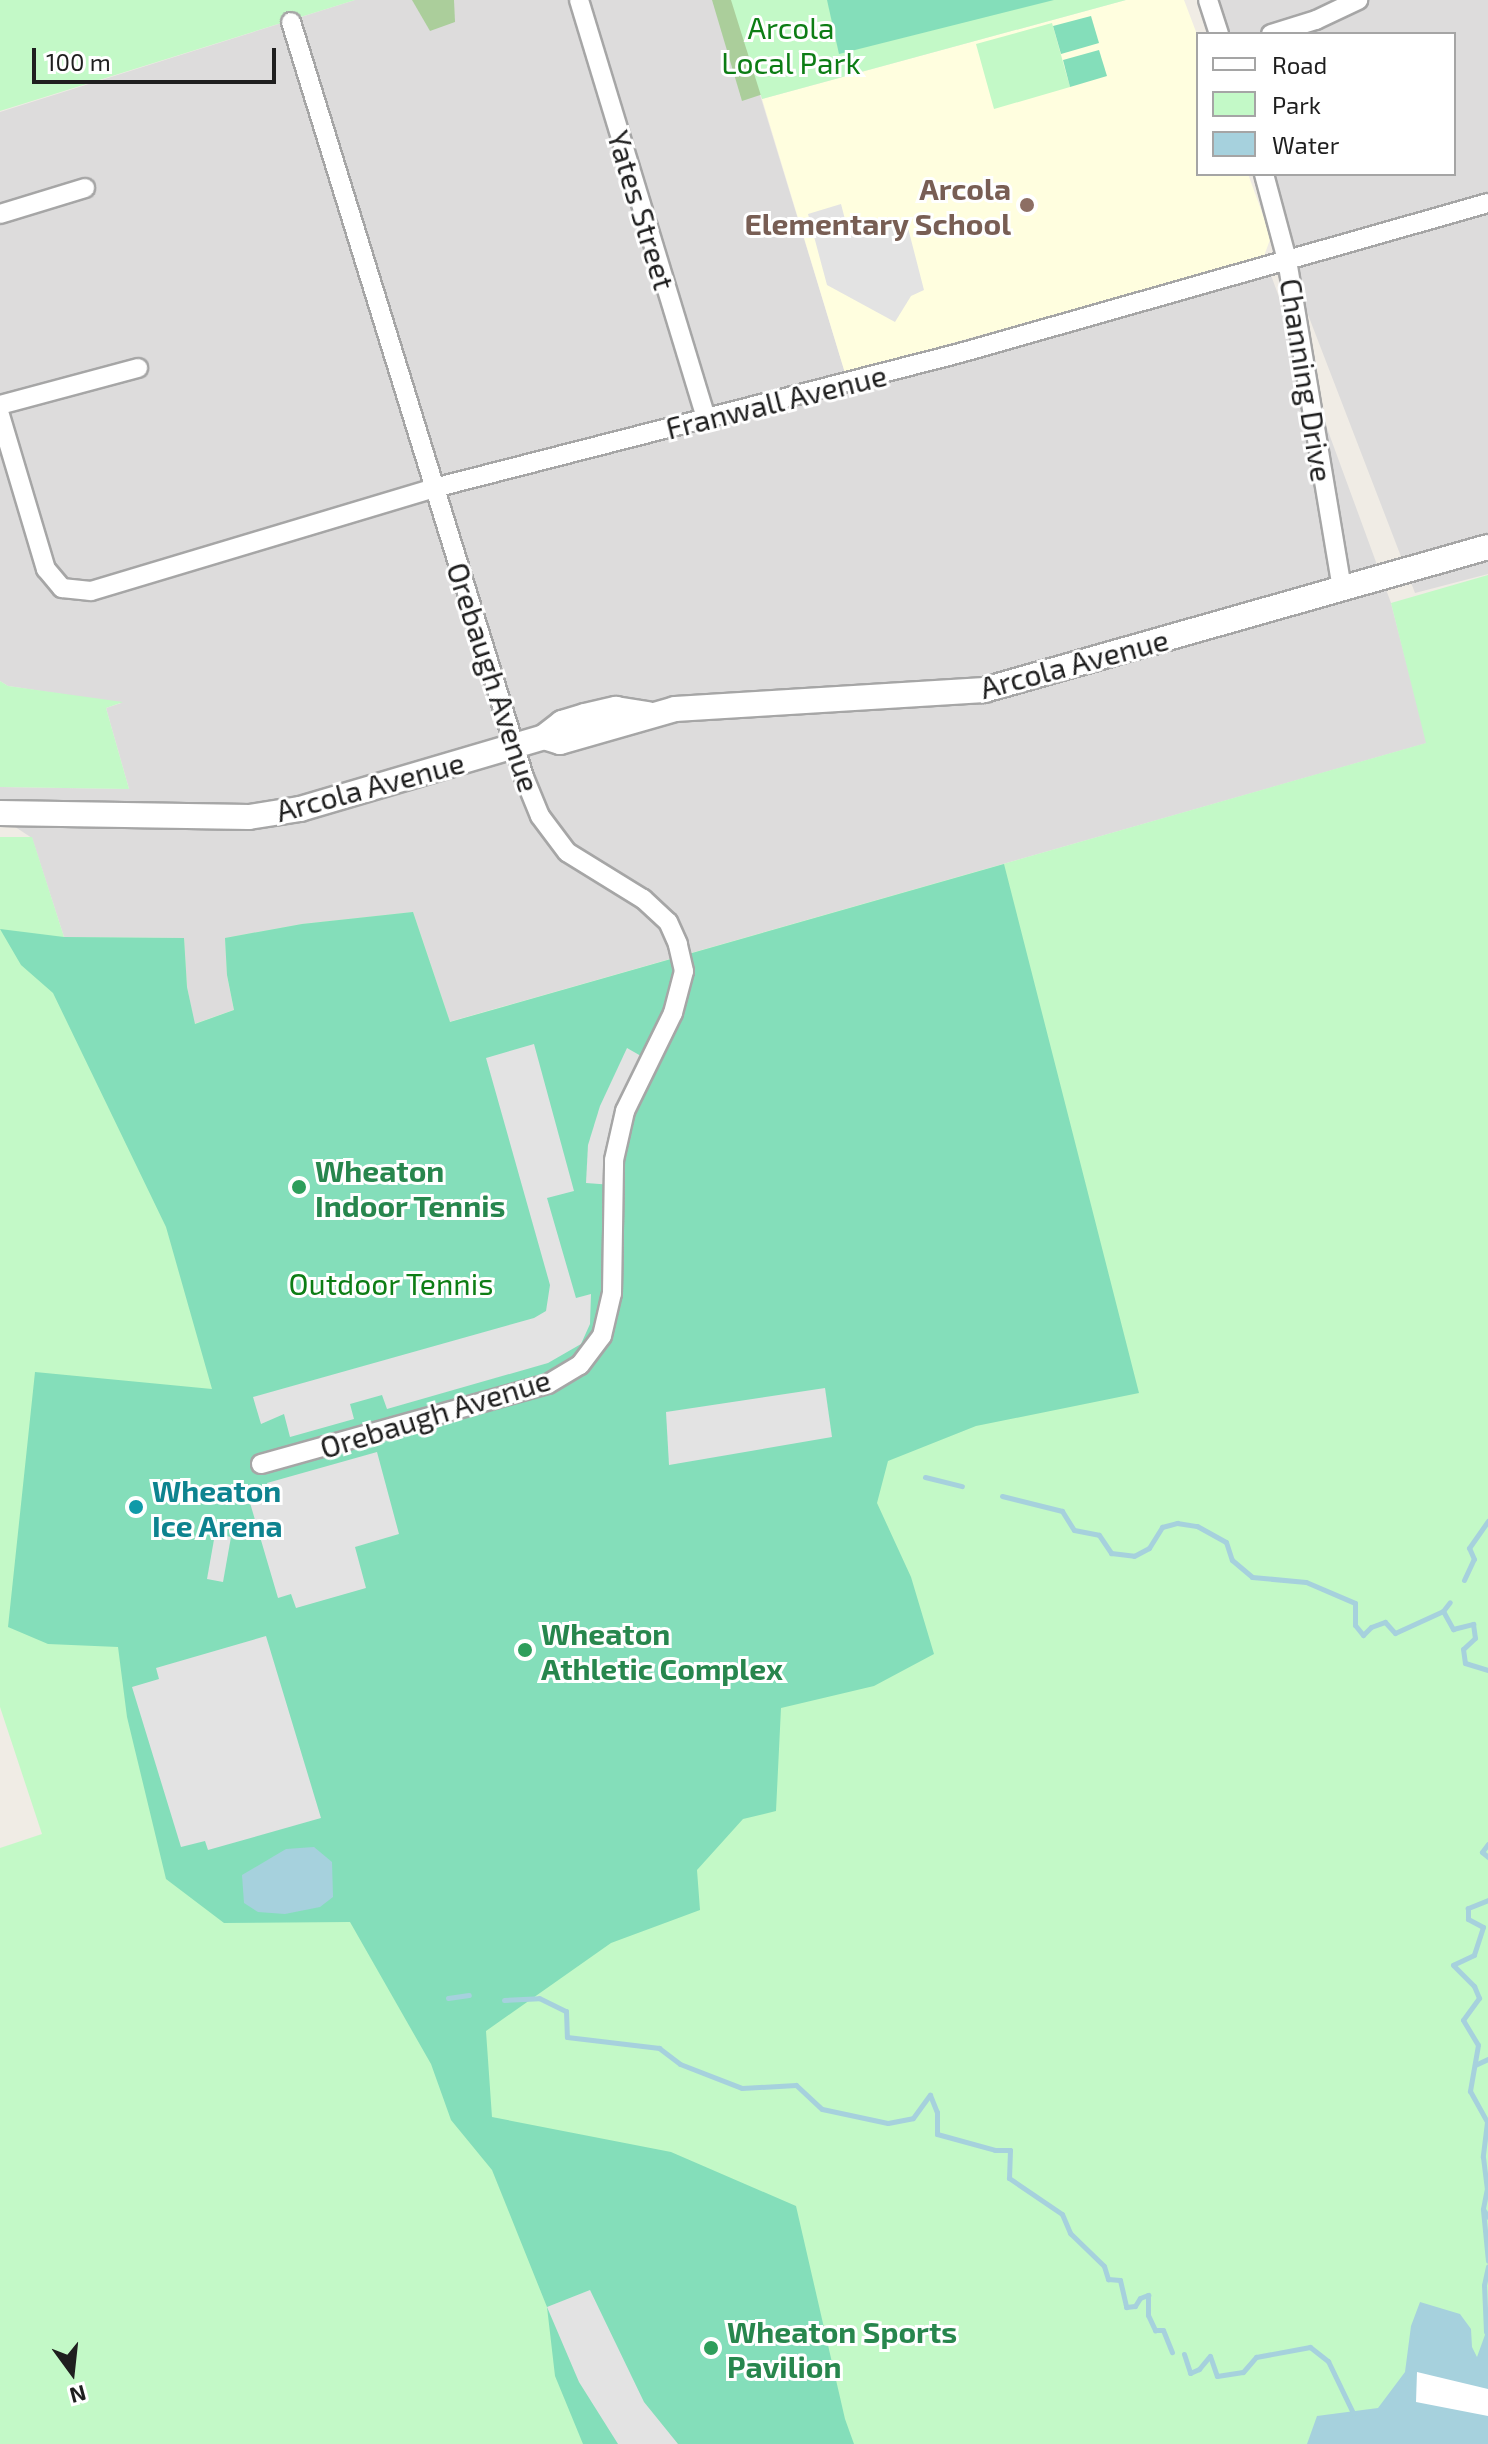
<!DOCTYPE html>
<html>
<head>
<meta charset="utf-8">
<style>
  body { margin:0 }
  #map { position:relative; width:1488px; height:2444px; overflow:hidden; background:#f0ece5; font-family:"Exo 2",sans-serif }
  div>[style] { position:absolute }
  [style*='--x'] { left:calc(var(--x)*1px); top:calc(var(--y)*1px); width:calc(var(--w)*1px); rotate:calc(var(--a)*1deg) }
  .residential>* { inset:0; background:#dddcdc }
  .education>* { inset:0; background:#fffedf }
  .forest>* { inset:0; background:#abce9b }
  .park>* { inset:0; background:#c3f9c7 }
  .pitch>* { inset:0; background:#84deba }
  .parking>* { inset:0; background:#e3e3e3 }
  .water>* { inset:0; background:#a6d1dd }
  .pier>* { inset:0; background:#fff }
  .stream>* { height:5px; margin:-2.5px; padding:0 2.5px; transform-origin:2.5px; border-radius:2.5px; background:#a6d1dd }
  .roads { filter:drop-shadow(2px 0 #a6a6a6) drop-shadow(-2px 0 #a6a6a6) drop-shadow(0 2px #a6a6a6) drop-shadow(0 -2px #a6a6a6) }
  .minor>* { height:18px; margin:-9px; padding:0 9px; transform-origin:9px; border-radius:9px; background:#fff }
  .tertiary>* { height:24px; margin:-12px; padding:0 12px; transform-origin:12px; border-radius:12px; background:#fff }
  .dots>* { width:22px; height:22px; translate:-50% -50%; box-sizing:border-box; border:4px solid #fff; border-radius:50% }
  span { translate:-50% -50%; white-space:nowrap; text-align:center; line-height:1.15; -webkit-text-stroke:6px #fff; paint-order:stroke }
  .park-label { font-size:30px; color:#0d7d15 }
  .education-label { font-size:30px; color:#785e54; font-weight:700 }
  .right { translate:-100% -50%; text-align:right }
  .street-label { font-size:30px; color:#1f1f1f }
  .leisure-label { font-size:30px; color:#27864d; font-weight:700 }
  .left { translate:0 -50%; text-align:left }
  .culture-label { font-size:30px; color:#0d838f; font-weight:700 }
  .legend { position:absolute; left:1196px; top:32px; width:260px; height:144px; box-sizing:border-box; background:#fff; border:2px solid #a5a5a5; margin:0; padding:10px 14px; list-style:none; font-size:24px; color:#1f1f1f }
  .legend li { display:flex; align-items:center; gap:16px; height:40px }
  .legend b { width:40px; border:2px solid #a5a5a5 }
  .north { position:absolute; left:32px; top:2332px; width:80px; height:80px; -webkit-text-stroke:6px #fff; paint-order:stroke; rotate:165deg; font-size:22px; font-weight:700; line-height:32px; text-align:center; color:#1f1f1f }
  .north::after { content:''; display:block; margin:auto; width:28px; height:36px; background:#1f1f1f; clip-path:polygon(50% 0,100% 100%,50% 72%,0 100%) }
  .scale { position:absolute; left:32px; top:48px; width:244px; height:36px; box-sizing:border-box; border:4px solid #1f1f1f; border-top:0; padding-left:10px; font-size:24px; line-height:28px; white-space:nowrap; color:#1f1f1f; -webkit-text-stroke:6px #fff; paint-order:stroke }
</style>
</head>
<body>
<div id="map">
  <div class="residential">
    <i style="clip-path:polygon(355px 0,731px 0,845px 373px,1264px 256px,1391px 603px,1427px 743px,449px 1022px,227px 975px,234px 1010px,194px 1024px,187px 987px,183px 938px,64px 937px,32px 838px,0 817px,0 787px,129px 789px,106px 708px,121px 703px,8px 686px,0 681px,0 112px)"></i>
    <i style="clip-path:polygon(1208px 0,1488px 0,1488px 574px,1415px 593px,1287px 260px,1264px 174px,1454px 174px,1454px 34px,1219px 34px)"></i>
  </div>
  <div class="education">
    <i style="clip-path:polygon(1126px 0,1184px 0,1198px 37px,1198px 174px,1248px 174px,1271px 237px,1264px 256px,845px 373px,762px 99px)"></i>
  </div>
  <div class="forest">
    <i style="clip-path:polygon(412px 0,454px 0,455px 22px,430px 31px)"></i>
    <i style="clip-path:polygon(712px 0,767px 0,796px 83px,742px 101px)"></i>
  </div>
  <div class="park">
    <i style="clip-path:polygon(0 0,355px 0,0 111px)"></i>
    <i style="clip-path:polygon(731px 0,1126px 0,762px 99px)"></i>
    <i style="clip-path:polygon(1052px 23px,1070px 87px,994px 109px,976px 44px)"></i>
    <i style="clip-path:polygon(1488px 575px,1488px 2444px,0 2444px,0 1848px,42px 1834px,0 1707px,0 837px,32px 837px,64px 937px,184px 938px,187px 987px,194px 1024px,234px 1010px,227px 975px,225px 938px,302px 924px,413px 912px,450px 1022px,1426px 743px,1391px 603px)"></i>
    <i style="clip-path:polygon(0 681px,8px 686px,123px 702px,106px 708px,129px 789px,0 787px)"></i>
  </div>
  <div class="pitch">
    <i style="clip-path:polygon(827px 0,1054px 0,839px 54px)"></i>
    <i style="clip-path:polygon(1091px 16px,1099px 43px,1061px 54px,1053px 26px)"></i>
    <i style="clip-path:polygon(1099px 50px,1107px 76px,1070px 87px,1063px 60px)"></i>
    <i style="clip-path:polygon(1004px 864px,1139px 1393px,976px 1426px,888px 1461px,877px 1503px,911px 1577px,934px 1654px,874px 1686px,781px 1708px,776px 1811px,743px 1819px,697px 1870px,700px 1910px,611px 1943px,486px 2031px,492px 2117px,671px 2152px,796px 2206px,845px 2419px,854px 2444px,583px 2444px,555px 2376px,547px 2307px,492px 2170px,451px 2120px,431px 2064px,350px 1922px,224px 1923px,166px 1879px,127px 1717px,118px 1647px,48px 1644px,8px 1627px,35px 1372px,212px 1389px,166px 1227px,53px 993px,21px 965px,0 929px,64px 937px,184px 938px,187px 987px,195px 1024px,234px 1010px,227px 975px,225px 938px,302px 924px,413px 912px,450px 1022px)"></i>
  </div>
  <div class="parking">
    <i style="clip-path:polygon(841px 204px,847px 227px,872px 219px,892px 226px,894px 231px,908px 228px,924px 290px,911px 296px,895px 322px,827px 285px,808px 214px)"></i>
    <i style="clip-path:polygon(534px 1044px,574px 1191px,547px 1198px,576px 1298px,591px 1294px,590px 1324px,581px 1344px,548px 1363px,387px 1409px,382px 1395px,350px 1404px,354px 1419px,290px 1437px,284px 1414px,261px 1424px,253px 1397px,534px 1318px,546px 1311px,550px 1285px,486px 1058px)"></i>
    <i style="clip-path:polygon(627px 1048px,648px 1060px,613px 1185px,586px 1183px,588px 1145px,600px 1106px)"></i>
    <i style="clip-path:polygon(825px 1388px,832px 1437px,669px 1465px,666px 1412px)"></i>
    <i style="clip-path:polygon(377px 1452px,399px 1534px,355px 1547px,366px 1588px,296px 1608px,291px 1594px,278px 1598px,248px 1496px,269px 1491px,267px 1483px)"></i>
    <i style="clip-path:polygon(215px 1534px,231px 1537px,223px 1582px,207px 1579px)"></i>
    <i style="clip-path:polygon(266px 1636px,321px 1818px,208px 1850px,205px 1841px,181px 1847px,132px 1687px,159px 1679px,156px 1668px)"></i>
    <i style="clip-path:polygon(590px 2290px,644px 2402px,678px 2444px,618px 2444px,579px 2382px,547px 2307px)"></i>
  </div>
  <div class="water">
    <i style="clip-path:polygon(314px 1847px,332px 1862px,333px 1897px,320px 1907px,285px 1914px,258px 1912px,244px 1903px,242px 1875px,286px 1849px)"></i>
    <i style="clip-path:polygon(1420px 2302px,1460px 2314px,1471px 2329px,1472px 2347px,1477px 2357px,1486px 2332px,1488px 2334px,1488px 2444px,1307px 2444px,1317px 2416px,1378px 2408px,1405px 2372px,1411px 2326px)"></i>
  </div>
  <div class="pier">
    <i style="clip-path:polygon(1417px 2372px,1488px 2389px,1488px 2416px,1416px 2402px)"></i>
  </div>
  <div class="stream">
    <i style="--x:925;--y:1477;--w:38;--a:14"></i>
    <i style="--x:1002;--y:1496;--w:62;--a:14"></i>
    <i style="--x:1062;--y:1511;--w:22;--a:58"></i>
    <i style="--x:1074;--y:1530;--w:25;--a:11"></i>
    <i style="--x:1099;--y:1535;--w:22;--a:56"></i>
    <i style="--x:1111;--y:1553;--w:23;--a:7"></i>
    <i style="--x:1134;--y:1556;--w:17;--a:-28"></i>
    <i style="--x:1149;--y:1548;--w:25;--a:-58"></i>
    <i style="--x:1162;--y:1527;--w:16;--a:-15"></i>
    <i style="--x:1177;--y:1523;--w:20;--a:9"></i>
    <i style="--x:1197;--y:1526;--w:33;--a:29"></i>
    <i style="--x:1226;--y:1542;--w:19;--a:72"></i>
    <i style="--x:1232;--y:1560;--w:26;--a:40"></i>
    <i style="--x:1252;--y:1577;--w:54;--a:5.3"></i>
    <i style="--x:1306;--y:1582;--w:53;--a:23.2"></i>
    <i style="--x:1355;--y:1603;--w:22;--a:90"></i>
    <i style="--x:1355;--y:1625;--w:13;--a:51"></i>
    <i style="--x:1363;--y:1635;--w:11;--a:-45"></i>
    <i style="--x:1371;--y:1627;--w:15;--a:-20"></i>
    <i style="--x:1385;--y:1622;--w:15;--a:48"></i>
    <i style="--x:1395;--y:1633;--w:53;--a:-24.6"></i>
    <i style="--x:1443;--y:1611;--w:21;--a:61"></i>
    <i style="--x:1453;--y:1629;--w:21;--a:-14"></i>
    <i style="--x:1473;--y:1624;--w:14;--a:82"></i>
    <i style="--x:1475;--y:1638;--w:16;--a:137"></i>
    <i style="--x:1463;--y:1649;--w:14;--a:82"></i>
    <i style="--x:1465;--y:1663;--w:24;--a:17"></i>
    <i style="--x:1464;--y:1580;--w:23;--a:-65"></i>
    <i style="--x:1474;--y:1559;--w:12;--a:-114"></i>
    <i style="--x:1469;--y:1548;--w:33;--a:-55"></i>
    <i style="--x:1443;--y:1611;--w:11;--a:-52"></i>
    <i style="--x:1488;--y:1844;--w:10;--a:127"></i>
    <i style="--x:1482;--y:1852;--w:8;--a:40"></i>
    <i style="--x:1488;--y:1900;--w:22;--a:158"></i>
    <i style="--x:1468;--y:1908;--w:11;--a:90"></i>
    <i style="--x:1468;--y:1919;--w:17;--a:28"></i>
    <i style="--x:1483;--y:1927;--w:29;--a:108"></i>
    <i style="--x:1474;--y:1955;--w:23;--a:155"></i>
    <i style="--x:1453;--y:1965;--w:30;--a:45"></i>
    <i style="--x:1474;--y:1986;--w:13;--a:67"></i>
    <i style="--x:1479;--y:1998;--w:27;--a:126"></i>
    <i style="--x:1463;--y:2020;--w:29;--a:59"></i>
    <i style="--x:1478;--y:2045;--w:47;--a:99.9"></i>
    <i style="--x:1470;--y:2091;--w:35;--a:61"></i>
    <i style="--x:1487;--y:2122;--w:35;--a:97"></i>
    <i style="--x:1483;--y:2157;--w:31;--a:83"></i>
    <i style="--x:1487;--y:2188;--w:21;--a:101"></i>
    <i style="--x:1483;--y:2209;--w:9;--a:58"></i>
    <i style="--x:448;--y:1998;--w:21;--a:-8"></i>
    <i style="--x:504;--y:2000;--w:35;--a:-3"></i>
    <i style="--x:539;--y:1998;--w:30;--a:26"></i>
    <i style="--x:566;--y:2011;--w:26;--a:88"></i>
    <i style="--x:567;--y:2037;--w:93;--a:6.8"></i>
    <i style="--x:659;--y:2048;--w:26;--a:37"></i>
    <i style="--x:680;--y:2064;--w:66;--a:21.2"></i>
    <i style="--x:742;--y:2088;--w:54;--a:-3.2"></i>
    <i style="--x:796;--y:2085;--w:35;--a:43"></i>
    <i style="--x:822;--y:2109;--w:67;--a:12"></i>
    <i style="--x:888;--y:2123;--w:25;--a:-11"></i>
    <i style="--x:913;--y:2118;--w:29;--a:-54"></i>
    <i style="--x:930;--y:2095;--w:18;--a:68"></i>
    <i style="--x:937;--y:2112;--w:22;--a:90"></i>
    <i style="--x:937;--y:2134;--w:60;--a:15.4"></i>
    <i style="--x:995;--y:2150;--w:15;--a:0"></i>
    <i style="--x:1010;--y:2150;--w:28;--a:92"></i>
    <i style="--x:1009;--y:2178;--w:64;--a:34.2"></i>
    <i style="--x:1062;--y:2214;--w:21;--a:67"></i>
    <i style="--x:1070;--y:2233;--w:47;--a:44.1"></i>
    <i style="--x:1104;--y:2266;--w:14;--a:73"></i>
    <i style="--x:1108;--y:2279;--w:12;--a:5"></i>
    <i style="--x:1120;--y:2280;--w:28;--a:77"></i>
    <i style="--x:1126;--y:2307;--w:9;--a:-6"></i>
    <i style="--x:1135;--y:2306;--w:9;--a:-58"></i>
    <i style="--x:1140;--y:2298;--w:9;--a:-21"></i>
    <i style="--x:1148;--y:2295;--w:20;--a:90"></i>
    <i style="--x:1148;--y:2315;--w:17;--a:65"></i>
    <i style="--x:1155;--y:2330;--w:8;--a:0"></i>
    <i style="--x:1163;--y:2330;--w:24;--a:68"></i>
    <i style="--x:1475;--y:2065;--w:14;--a:-25"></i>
    <i style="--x:1483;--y:2210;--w:51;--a:84.4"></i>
    <i style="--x:1486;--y:2332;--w:47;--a:-92.4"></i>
    <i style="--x:1484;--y:2285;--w:19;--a:-78"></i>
    <i style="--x:1184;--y:2354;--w:20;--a:72"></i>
    <i style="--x:1190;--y:2373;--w:10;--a:-24"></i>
    <i style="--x:1199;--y:2369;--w:17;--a:-50"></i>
    <i style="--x:1210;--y:2356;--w:21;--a:71"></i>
    <i style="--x:1217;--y:2376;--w:26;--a:-9"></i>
    <i style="--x:1243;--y:2372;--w:20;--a:-49"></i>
    <i style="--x:1256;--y:2357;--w:55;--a:-10.5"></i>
    <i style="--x:1310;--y:2347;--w:23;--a:38"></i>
    <i style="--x:1328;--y:2361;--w:58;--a:64.3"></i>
  </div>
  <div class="roads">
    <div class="minor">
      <i style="--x:579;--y:0;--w:438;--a:73.1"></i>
      <i style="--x:1208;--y:0;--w:36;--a:72"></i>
      <i style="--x:1271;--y:34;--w:47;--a:-17.3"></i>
      <i style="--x:1316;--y:20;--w:47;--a:-25.5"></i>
      <i style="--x:1264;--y:174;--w:89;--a:75"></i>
      <i style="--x:1287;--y:260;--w:333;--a:80.5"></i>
      <i style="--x:0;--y:214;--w:89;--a:-17"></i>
      <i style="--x:0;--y:405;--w:143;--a:-15"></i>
      <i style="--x:0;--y:415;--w:161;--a:73.4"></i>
      <i style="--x:46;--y:569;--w:25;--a:50"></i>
      <i style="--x:62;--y:588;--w:29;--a:6"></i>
      <i style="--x:91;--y:591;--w:358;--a:-16.7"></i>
      <i style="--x:434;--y:488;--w:543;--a:-14.39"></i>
      <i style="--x:960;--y:353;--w:549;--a:-15.86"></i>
      <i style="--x:261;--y:1464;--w:298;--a:-15.6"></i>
      <i style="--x:548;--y:1384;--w:37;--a:-31"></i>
      <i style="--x:580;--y:1365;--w:36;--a:-53"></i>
      <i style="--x:602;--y:1336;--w:44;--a:-76.9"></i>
      <i style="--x:612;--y:1293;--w:133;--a:-89.1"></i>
      <i style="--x:614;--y:1160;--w:50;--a:-77.3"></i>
      <i style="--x:625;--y:1111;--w:109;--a:-63.9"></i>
      <i style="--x:673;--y:1013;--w:43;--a:-75.3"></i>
      <i style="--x:684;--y:971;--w:28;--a:-103"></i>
      <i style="--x:678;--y:944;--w:24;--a:-114"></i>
      <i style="--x:668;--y:922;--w:34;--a:-137"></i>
      <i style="--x:643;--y:899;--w:89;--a:-148.3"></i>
      <i style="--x:567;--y:852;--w:45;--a:-126.9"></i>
      <i style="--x:540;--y:816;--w:42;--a:-112.3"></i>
      <i style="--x:524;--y:777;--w:790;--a:-107.15"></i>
    </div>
    <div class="tertiary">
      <i style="--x:544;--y:737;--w:17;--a:17"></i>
      <i style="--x:560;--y:742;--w:120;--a:-16"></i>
      <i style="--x:675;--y:709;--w:310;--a:-3.5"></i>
      <i style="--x:984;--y:690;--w:524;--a:-15.84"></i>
      <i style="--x:0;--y:813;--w:249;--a:0.9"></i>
      <i style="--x:249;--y:817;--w:52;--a:-8.9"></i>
      <i style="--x:300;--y:809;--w:254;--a:-16.4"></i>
      <i style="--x:544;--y:737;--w:23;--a:-38"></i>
      <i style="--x:562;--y:723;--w:24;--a:-17"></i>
      <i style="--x:585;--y:716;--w:32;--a:-13"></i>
      <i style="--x:616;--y:709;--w:32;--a:9"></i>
    </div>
  </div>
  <div class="dots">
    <i style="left:1027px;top:205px;background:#8d6e63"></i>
    <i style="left:299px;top:1187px;background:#2e9e5b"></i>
    <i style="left:136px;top:1507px;background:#0f9aa8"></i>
    <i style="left:525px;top:1650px;background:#2e9e5b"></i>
    <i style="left:711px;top:2348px;background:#2e9e5b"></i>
  </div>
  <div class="park-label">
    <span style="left:791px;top:44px">Arcola<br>Local Park</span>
    <span style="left:391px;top:1283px">Outdoor Tennis</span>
  </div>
  <div class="education-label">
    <span class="right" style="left:1011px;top:205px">Arcola<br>Elementary School</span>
  </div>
  <div class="street-label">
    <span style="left:642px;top:210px;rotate:73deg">Yates Street</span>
    <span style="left:1307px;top:380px;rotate:81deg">Channing Drive</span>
    <span style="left:776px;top:401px;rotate:-14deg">Franwall Avenue</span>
    <span style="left:1074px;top:663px;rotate:-15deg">Arcola Avenue</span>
    <span style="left:494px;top:677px;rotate:72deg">Orebaugh Avenue</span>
    <span style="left:370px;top:786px;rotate:-15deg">Arcola Avenue</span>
    <span style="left:435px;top:1413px;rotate:-17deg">Orebaugh Avenue</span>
  </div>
  <div class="leisure-label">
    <span class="left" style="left:315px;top:1187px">Wheaton<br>Indoor Tennis</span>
    <span class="left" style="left:541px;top:1650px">Wheaton<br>Athletic Complex</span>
    <span class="left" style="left:727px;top:2348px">Wheaton Sports<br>Pavilion</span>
  </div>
  <div class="culture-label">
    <span class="left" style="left:152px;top:1507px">Wheaton<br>Ice Arena</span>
  </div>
  <ul class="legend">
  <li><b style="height:10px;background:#fff"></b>Road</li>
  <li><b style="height:22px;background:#c3f9c7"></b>Park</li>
  <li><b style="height:22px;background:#a6d1dd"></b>Water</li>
  </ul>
  <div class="north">N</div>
  <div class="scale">100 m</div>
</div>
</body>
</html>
